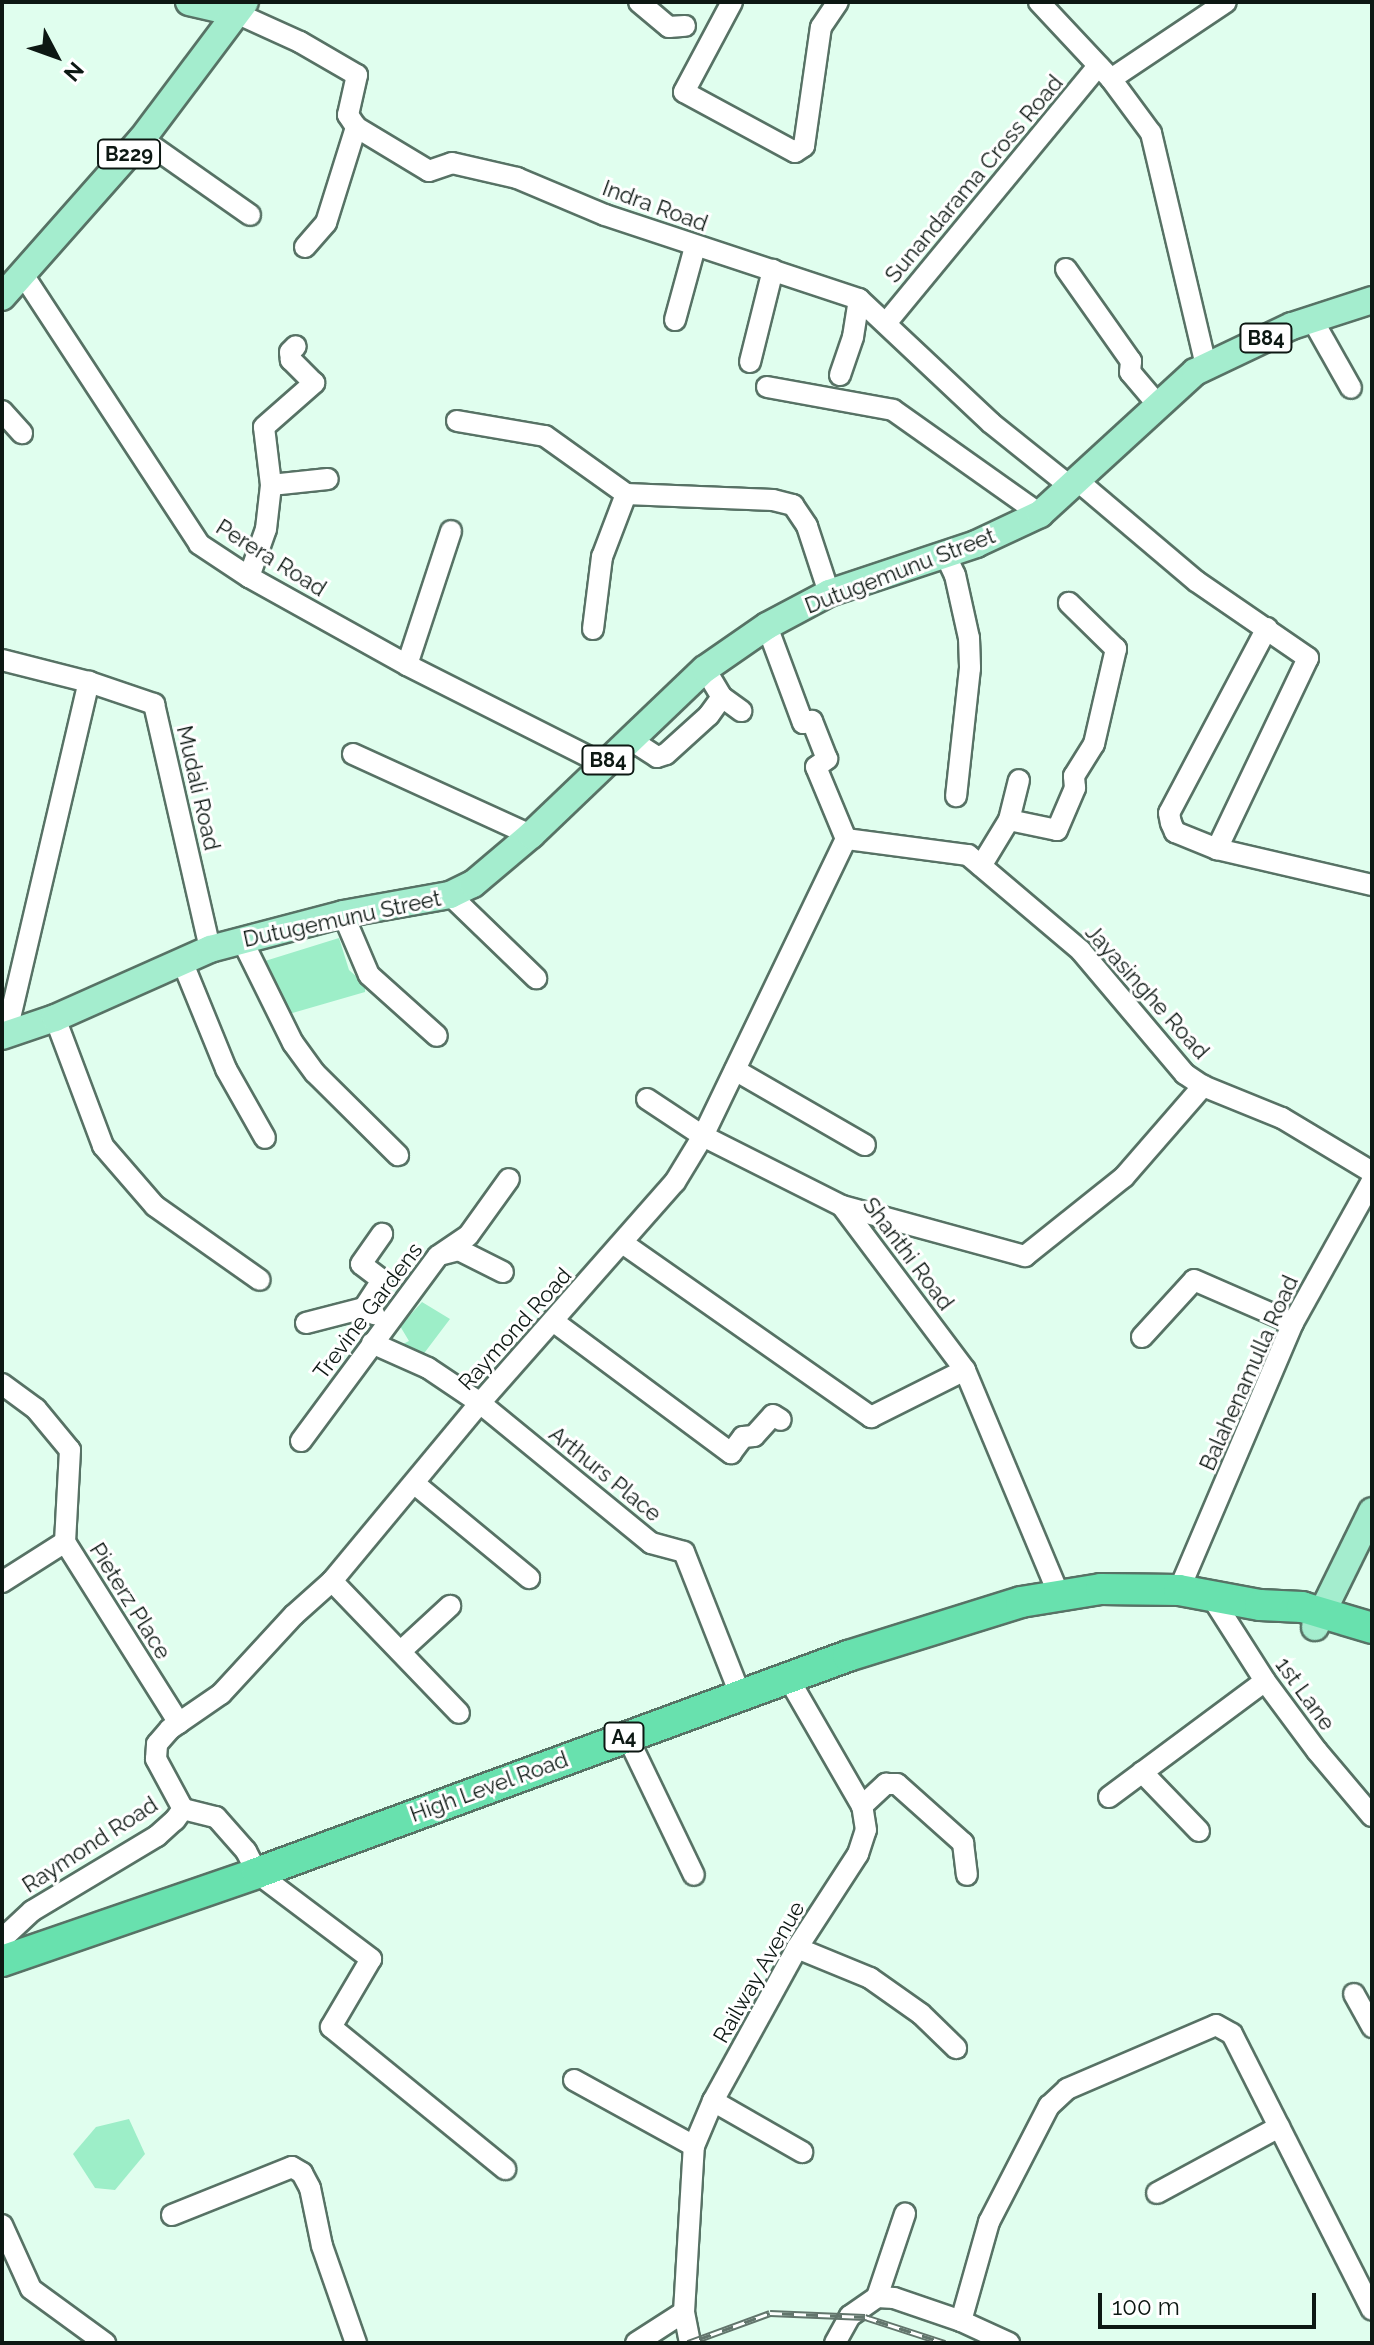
<!DOCTYPE html>
<html>
<head>
<meta charset="utf-8">
<style>
  body { margin:0 }
  #map { position:relative; width:1374px; height:2345px; overflow:hidden; background:#e0feee; font-family:Raleway,sans-serif }
  div>[style] { position:absolute }
  [style*='--x'] { left:calc(var(--x)*1px); top:calc(var(--y)*1px); width:calc(var(--w)*1px); rotate:calc(var(--a)*1deg) }
  .green>* { inset:0; background:#9deec8 }
  .roads { filter:drop-shadow(2px 0 #577265) drop-shadow(-2px 0 #577265) drop-shadow(0 2px #577265) drop-shadow(0 -2px #577265) }
  .minor>* { height:20px; margin:-10px; padding:0 10px; transform-origin:10px; border-radius:10px; background:#fff }
  .major>* { height:26px; margin:-13px; padding:0 13px; transform-origin:13px; border-radius:13px; background:#a4edce }
  .highway>* { height:30px; margin:-15px; padding:0 15px; transform-origin:15px; border-radius:15px; background:#68e1ae }
  .rail>* { height:7px; margin-top:-3.5px; transform-origin:0; background:repeating-linear-gradient(90deg,#fff 0 12px,#62756c 0 24px); box-sizing:border-box; border-block:2px solid #62756c }
  span { translate:-50% -50%; white-space:nowrap; text-align:center; line-height:1.15; -webkit-text-stroke:6px #fff; paint-order:stroke }
  .shield-label span { padding:2px 6px; background:#fff; border:2px solid; border-radius:6px; -webkit-text-stroke-width:0 }
  .shield-label { font-size:20px; color:#0d1813; font-weight:700 }
  .street-label { font-size:22px; color:#0d1813 }
  .frame { position:absolute; inset:0; border:4px solid #0d1813; pointer-events:none }
  .north { position:absolute; left:16px; top:16px; width:80px; height:80px; -webkit-text-stroke:6px #fff; paint-order:stroke; rotate:131deg; font-size:22px; font-weight:700; line-height:32px; text-align:center; color:#0d1813 }
  .north::after { content:''; display:block; margin:auto; width:28px; height:36px; background:#0d1813; clip-path:polygon(50% 0,100% 100%,50% 72%,0 100%) }
  .scale { position:absolute; left:1098px; top:2293px; width:218px; height:36px; box-sizing:border-box; border:4px solid #0d1813; border-top:0; padding-left:10px; font-size:24px; line-height:28px; white-space:nowrap; color:#0d1813; -webkit-text-stroke:6px #fff; paint-order:stroke }
</style>
</head>
<body>
<div id="map">
  <div class="green">
    <i style="clip-path:polygon(339px 938px,349px 970px,365px 984px,365px 992px,289px 1014px,265px 961px)"></i>
    <i style="clip-path:polygon(422px 1302px,450px 1319px,422px 1356px,401px 1345px,409px 1341px,400px 1326px)"></i>
    <i style="clip-path:polygon(129px 2119px,145px 2154px,115px 2190px,95px 2188px,73px 2154px,96px 2127px)"></i>
  </div>
  <div class="roads">
    <div class="minor">
      <i style="--x:639;--y:2;--w:39;--a:40"></i>
      <i style="--x:669;--y:27;--w:16;--a:-4"></i>
      <i style="--x:732;--y:2;--w:102;--a:118.1"></i>
      <i style="--x:684;--y:92;--w:126;--a:28.4"></i>
      <i style="--x:795;--y:152;--w:11;--a:-34"></i>
      <i style="--x:804;--y:146;--w:120;--a:-81.9"></i>
      <i style="--x:821;--y:27;--w:30;--a:-56"></i>
      <i style="--x:1039;--y:2;--w:105;--a:46.9"></i>
      <i style="--x:1111;--y:79;--w:67;--a:53.5"></i>
      <i style="--x:1151;--y:133;--w:239;--a:76.7"></i>
      <i style="--x:236;--y:13;--w:70;--a:24.4"></i>
      <i style="--x:300;--y:42;--w:66;--a:30.1"></i>
      <i style="--x:357;--y:75;--w:41;--a:102.7"></i>
      <i style="--x:348;--y:115;--w:14;--a:56"></i>
      <i style="--x:356;--y:127;--w:85;--a:31.1"></i>
      <i style="--x:429;--y:171;--w:24;--a:-19"></i>
      <i style="--x:452;--y:163;--w:67;--a:13"></i>
      <i style="--x:517;--y:178;--w:95;--a:22.8"></i>
      <i style="--x:605;--y:215;--w:268;--a:18.3"></i>
      <i style="--x:859;--y:299;--w:181;--a:43.2"></i>
      <i style="--x:991;--y:423;--w:102;--a:38.7"></i>
      <i style="--x:1111;--y:79;--w:138;--a:-33.8"></i>
      <i style="--x:142;--y:139;--w:132;--a:35.1"></i>
      <i style="--x:305;--y:247;--w:32;--a:-49"></i>
      <i style="--x:326;--y:223;--w:101;--a:-72.6"></i>
      <i style="--x:1066;--y:269;--w:113;--a:54.8"></i>
      <i style="--x:1131;--y:361;--w:11;--a:95"></i>
      <i style="--x:1130;--y:372;--w:43;--a:49.7"></i>
      <i style="--x:22;--y:273;--w:324;--a:56.8"></i>
      <i style="--x:199;--y:544;--w:60;--a:33.4"></i>
      <i style="--x:249;--y:577;--w:181;--a:29.1"></i>
      <i style="--x:407;--y:665;--w:220;--a:26.8"></i>
      <i style="--x:1312;--y:319;--w:79;--a:60.5"></i>
      <i style="--x:675;--y:320;--w:76;--a:-74.7"></i>
      <i style="--x:887;--y:322;--w:332;--a:-50.5"></i>
      <i style="--x:750;--y:362;--w:95;--a:-76"></i>
      <i style="--x:840;--y:375;--w:40;--a:-71.1"></i>
      <i style="--x:853;--y:337;--w:38;--a:-81"></i>
      <i style="--x:767;--y:387;--w:128;--a:10.3"></i>
      <i style="--x:893;--y:410;--w:180;--a:35.3"></i>
      <i style="--x:2;--y:411;--w:30;--a:48"></i>
      <i style="--x:457;--y:421;--w:89;--a:9.7"></i>
      <i style="--x:545;--y:436;--w:100;--a:35.6"></i>
      <i style="--x:626;--y:494;--w:147;--a:2.3"></i>
      <i style="--x:773;--y:500;--w:21;--a:14"></i>
      <i style="--x:793;--y:505;--w:25;--a:56"></i>
      <i style="--x:807;--y:526;--w:71;--a:71.8"></i>
      <i style="--x:1078;--y:481;--w:155;--a:40.3"></i>
      <i style="--x:1196;--y:581;--w:136;--a:34.5"></i>
      <i style="--x:1308;--y:658;--w:212;--a:115.5"></i>
      <i style="--x:271;--y:485;--w:57;--a:-6"></i>
      <i style="--x:945;--y:554;--w:23;--a:65"></i>
      <i style="--x:955;--y:575;--w:65;--a:77.5"></i>
      <i style="--x:969;--y:638;--w:30;--a:88"></i>
      <i style="--x:970;--y:668;--w:129;--a:96.2"></i>
      <i style="--x:249;--y:577;--w:51;--a:-70.5"></i>
      <i style="--x:266;--y:529;--w:44;--a:-83.5"></i>
      <i style="--x:271;--y:485;--w:58;--a:-96.9"></i>
      <i style="--x:264;--y:427;--w:67;--a:-41.3"></i>
      <i style="--x:314;--y:383;--w:33;--a:-135"></i>
      <i style="--x:291;--y:360;--w:8;--a:-97"></i>
      <i style="--x:290;--y:352;--w:8;--a:-45"></i>
      <i style="--x:1267;--y:628;--w:209;--a:117.9"></i>
      <i style="--x:1169;--y:813;--w:10;--a:79"></i>
      <i style="--x:1171;--y:823;--w:10;--a:66"></i>
      <i style="--x:1175;--y:832;--w:45;--a:22"></i>
      <i style="--x:1217;--y:849;--w:159;--a:13.1"></i>
      <i style="--x:593;--y:629;--w:73;--a:-82.9"></i>
      <i style="--x:602;--y:557;--w:67;--a:-69.1"></i>
      <i style="--x:2;--y:660;--w:90;--a:14.2"></i>
      <i style="--x:89;--y:682;--w:69;--a:18.7"></i>
      <i style="--x:154;--y:704;--w:251;--a:77.1"></i>
      <i style="--x:407;--y:665;--w:141;--a:-71.8"></i>
      <i style="--x:705;--y:669;--w:33;--a:59"></i>
      <i style="--x:722;--y:697;--w:24;--a:36"></i>
      <i style="--x:631;--y:740;--w:31;--a:33"></i>
      <i style="--x:657;--y:757;--w:9;--a:-18"></i>
      <i style="--x:666;--y:754;--w:58;--a:-42.2"></i>
      <i style="--x:709;--y:715;--w:22;--a:-54"></i>
      <i style="--x:353;--y:754;--w:196;--a:24.5"></i>
      <i style="--x:1009;--y:820;--w:41;--a:-76"></i>
      <i style="--x:846;--y:839;--w:123;--a:7.5"></i>
      <i style="--x:968;--y:855;--w:148;--a:40.3"></i>
      <i style="--x:1081;--y:951;--w:161;--a:49.8"></i>
      <i style="--x:1185;--y:1074;--w:22;--a:34"></i>
      <i style="--x:1203;--y:1086;--w:85;--a:22.1"></i>
      <i style="--x:1282;--y:1118;--w:105;--a:31"></i>
      <i style="--x:981;--y:866;--w:54;--a:-58.7"></i>
      <i style="--x:1009;--y:820;--w:49;--a:11.8"></i>
      <i style="--x:1057;--y:830;--w:46;--a:-66.8"></i>
      <i style="--x:1075;--y:788;--w:12;--a:-95"></i>
      <i style="--x:1074;--y:776;--w:38;--a:-58"></i>
      <i style="--x:1094;--y:744;--w:98;--a:-77"></i>
      <i style="--x:1116;--y:649;--w:66;--a:-135.6"></i>
      <i style="--x:450;--y:895;--w:120;--a:44"></i>
      <i style="--x:343;--y:914;--w:66;--a:66.9"></i>
      <i style="--x:369;--y:975;--w:91;--a:41.9"></i>
      <i style="--x:242;--y:940;--w:115;--a:63.7"></i>
      <i style="--x:293;--y:1043;--w:37;--a:54"></i>
      <i style="--x:315;--y:1073;--w:117;--a:44.7"></i>
      <i style="--x:182;--y:961;--w:117;--a:67.8"></i>
      <i style="--x:226;--y:1069;--w:79;--a:60.5"></i>
      <i style="--x:55;--y:1018;--w:137;--a:69.4"></i>
      <i style="--x:103;--y:1146;--w:79;--a:49.1"></i>
      <i style="--x:155;--y:1206;--w:128;--a:35.2"></i>
      <i style="--x:6;--y:1035;--w:363;--a:-76.8"></i>
      <i style="--x:735;--y:1070;--w:150;--a:30"></i>
      <i style="--x:647;--y:1099;--w:67;--a:33.5"></i>
      <i style="--x:703;--y:1136;--w:156;--a:26.7"></i>
      <i style="--x:624;--y:1244;--w:302;--a:35"></i>
      <i style="--x:871;--y:1417;--w:105;--a:-26.6"></i>
      <i style="--x:443;--y:1254;--w:16;--a:-14"></i>
      <i style="--x:459;--y:1250;--w:49;--a:26.6"></i>
      <i style="--x:364;--y:1308;--w:33;--a:-57"></i>
      <i style="--x:382;--y:1280;--w:26;--a:-143"></i>
      <i style="--x:361;--y:1264;--w:37;--a:-55"></i>
      <i style="--x:553;--y:1321;--w:222;--a:36.6"></i>
      <i style="--x:731;--y:1453;--w:20;--a:-53"></i>
      <i style="--x:743;--y:1437;--w:11;--a:-5"></i>
      <i style="--x:754;--y:1436;--w:28;--a:-48"></i>
      <i style="--x:773;--y:1415;--w:9;--a:32"></i>
      <i style="--x:306;--y:1323;--w:60;--a:-14.5"></i>
      <i style="--x:364;--y:1308;--w:12;--a:31"></i>
      <i style="--x:1142;--y:1337;--w:77;--a:-47.6"></i>
      <i style="--x:1194;--y:1280;--w:108;--a:23.5"></i>
      <i style="--x:372;--y:1343;--w:61;--a:24.1"></i>
      <i style="--x:428;--y:1368;--w:63;--a:33.9"></i>
      <i style="--x:480;--y:1403;--w:221;--a:39.3"></i>
      <i style="--x:651;--y:1543;--w:34;--a:15"></i>
      <i style="--x:684;--y:1552;--w:153;--a:68.5"></i>
      <i style="--x:2;--y:1384;--w:42;--a:36.3"></i>
      <i style="--x:36;--y:1409;--w:53;--a:50.3"></i>
      <i style="--x:70;--y:1450;--w:92;--a:93.1"></i>
      <i style="--x:65;--y:1542;--w:214;--a:57.8"></i>
      <i style="--x:301;--y:1441;--w:230;--a:-53.5"></i>
      <i style="--x:438;--y:1256;--w:36;--a:-34"></i>
      <i style="--x:468;--y:1236;--w:70;--a:-54.3"></i>
      <i style="--x:415;--y:1484;--w:148;--a:39.5"></i>
      <i style="--x:332;--y:1581;--w:183;--a:46.1"></i>
      <i style="--x:2;--y:1582;--w:75;--a:-32.4"></i>
      <i style="--x:1179;--y:1590;--w:290;--a:-66.9"></i>
      <i style="--x:1293;--y:1323;--w:162;--a:-60.9"></i>
      <i style="--x:1209;--y:1593;--w:104;--a:57.5"></i>
      <i style="--x:1265;--y:1681;--w:87;--a:53.4"></i>
      <i style="--x:1317;--y:1751;--w:85;--a:49.8"></i>
      <i style="--x:1059;--y:1595;--w:244;--a:-112.7"></i>
      <i style="--x:965;--y:1370;--w:205;--a:-126.9"></i>
      <i style="--x:842;--y:1206;--w:190;--a:15.3"></i>
      <i style="--x:1025;--y:1256;--w:127;--a:-38.6"></i>
      <i style="--x:1124;--y:1177;--w:121;--a:-49"></i>
      <i style="--x:401;--y:1651;--w:67;--a:-42.6"></i>
      <i style="--x:627;--y:1736;--w:154;--a:64.3"></i>
      <i style="--x:1142;--y:1772;--w:82;--a:46"></i>
      <i style="--x:1109;--y:1797;--w:194;--a:-36.6"></i>
      <i style="--x:862;--y:1806;--w:33;--a:-43"></i>
      <i style="--x:886;--y:1784;--w:11;--a:0"></i>
      <i style="--x:897;--y:1784;--w:89;--a:41.8"></i>
      <i style="--x:963;--y:1843;--w:32;--a:83"></i>
      <i style="--x:183;--y:1809;--w:34;--a:14"></i>
      <i style="--x:216;--y:1817;--w:45;--a:48.6"></i>
      <i style="--x:246;--y:1851;--w:25;--a:63"></i>
      <i style="--x:257;--y:1873;--w:143;--a:37"></i>
      <i style="--x:371;--y:1959;--w:79;--a:120.5"></i>
      <i style="--x:331;--y:2027;--w:225;--a:39.2"></i>
      <i style="--x:2;--y:1939;--w:41;--a:-43"></i>
      <i style="--x:32;--y:1911;--w:146;--a:-31"></i>
      <i style="--x:157;--y:1836;--w:24;--a:-42"></i>
      <i style="--x:175;--y:1820;--w:14;--a:-54"></i>
      <i style="--x:183;--y:1809;--w:57;--a:-118.4"></i>
      <i style="--x:156;--y:1759;--w:15;--a:-86"></i>
      <i style="--x:157;--y:1744;--w:20;--a:-49"></i>
      <i style="--x:170;--y:1729;--w:62;--a:-34.5"></i>
      <i style="--x:221;--y:1694;--w:108;--a:-47.3"></i>
      <i style="--x:294;--y:1615;--w:51;--a:-41.8"></i>
      <i style="--x:332;--y:1581;--w:231;--a:-50.3"></i>
      <i style="--x:480;--y:1403;--w:295;--a:-48.6"></i>
      <i style="--x:675;--y:1182;--w:54;--a:-58.7"></i>
      <i style="--x:703;--y:1136;--w:330;--a:-64.3"></i>
      <i style="--x:846;--y:839;--w:78;--a:-112.6"></i>
      <i style="--x:816;--y:767;--w:14;--a:-36"></i>
      <i style="--x:827;--y:759;--w:41;--a:-111.5"></i>
      <i style="--x:812;--y:721;--w:9;--a:167"></i>
      <i style="--x:803;--y:723;--w:103;--a:-110.4"></i>
      <i style="--x:797;--y:1948;--w:79;--a:22.3"></i>
      <i style="--x:870;--y:1978;--w:62;--a:35.2"></i>
      <i style="--x:921;--y:2014;--w:49;--a:44.2"></i>
      <i style="--x:1354;--y:1994;--w:38;--a:61"></i>
      <i style="--x:574;--y:2080;--w:137;--a:28.8"></i>
      <i style="--x:713;--y:2101;--w:103;--a:29.8"></i>
      <i style="--x:1157;--y:2193;--w:139;--a:-28.4"></i>
      <i style="--x:172;--y:2215;--w:129;--a:-21.8"></i>
      <i style="--x:292;--y:2167;--w:12;--a:31"></i>
      <i style="--x:302;--y:2173;--w:17;--a:62"></i>
      <i style="--x:310;--y:2188;--w:59;--a:78.3"></i>
      <i style="--x:322;--y:2246;--w:103;--a:70.7"></i>
      <i style="--x:2;--y:2225;--w:70;--a:65.6"></i>
      <i style="--x:31;--y:2289;--w:92;--a:36.1"></i>
      <i style="--x:877;--y:2297;--w:88;--a:-71.4"></i>
      <i style="--x:961;--y:2321;--w:103;--a:-74.2"></i>
      <i style="--x:989;--y:2222;--w:131;--a:-62.7"></i>
      <i style="--x:1049;--y:2106;--w:25;--a:-43"></i>
      <i style="--x:1067;--y:2089;--w:162;--a:-23.2"></i>
      <i style="--x:1216;--y:2025;--w:18;--a:29"></i>
      <i style="--x:1232;--y:2034;--w:309;--a:63.1"></i>
      <i style="--x:636;--y:2343;--w:57;--a:-32.9"></i>
      <i style="--x:690;--y:2343;--w:32;--a:-101"></i>
      <i style="--x:684;--y:2312;--w:166;--a:-86.6"></i>
      <i style="--x:694;--y:2146;--w:49;--a:-67.1"></i>
      <i style="--x:713;--y:2101;--w:175;--a:-61.2"></i>
      <i style="--x:797;--y:1948;--w:112;--a:-57"></i>
      <i style="--x:858;--y:1854;--w:25;--a:-72"></i>
      <i style="--x:866;--y:1830;--w:24;--a:-99"></i>
      <i style="--x:862;--y:1806;--w:148;--a:-120"></i>
      <i style="--x:835;--y:2343;--w:31;--a:-61"></i>
      <i style="--x:850;--y:2316;--w:33;--a:-35"></i>
      <i style="--x:877;--y:2297;--w:17;--a:3"></i>
      <i style="--x:894;--y:2298;--w:71;--a:18.9"></i>
      <i style="--x:961;--y:2321;--w:53;--a:24.6"></i>
    </div>
    <div class="major">
      <i style="--x:189;--y:2;--w:48;--a:13.2"></i>
      <i style="--x:2;--y:297;--w:211;--a:-48.5"></i>
      <i style="--x:142;--y:139;--w:171;--a:-53.1"></i>
      <i style="--x:2;--y:1036;--w:56;--a:-18.8"></i>
      <i style="--x:55;--y:1018;--w:170;--a:-24"></i>
      <i style="--x:210;--y:949;--w:138;--a:-14.7"></i>
      <i style="--x:343;--y:914;--w:109;--a:-10.1"></i>
      <i style="--x:450;--y:895;--w:25;--a:-26"></i>
      <i style="--x:473;--y:884;--w:76;--a:-40.2"></i>
      <i style="--x:531;--y:835;--w:240;--a:-43.7"></i>
      <i style="--x:705;--y:669;--w:75;--a:-34.7"></i>
      <i style="--x:767;--y:626;--w:70;--a:-28"></i>
      <i style="--x:829;--y:593;--w:155;--a:-18.4"></i>
      <i style="--x:976;--y:544;--w:71;--a:-25.1"></i>
      <i style="--x:1040;--y:514;--w:210;--a:-42.5"></i>
      <i style="--x:1195;--y:372;--w:107;--a:-25.4"></i>
      <i style="--x:1292;--y:326;--w:84;--a:-18"></i>
      <i style="--x:1315;--y:1627;--w:129;--a:-63.8"></i>
    </div>
    <div class="highway">
      <i style="--x:2;--y:1961;--w:270;--a:-19"></i>
      <i style="--x:257;--y:1873;--w:630;--a:-20.16"></i>
      <i style="--x:848;--y:1656;--w:181;--a:-17.3"></i>
      <i style="--x:1021;--y:1602;--w:81;--a:-9.2"></i>
      <i style="--x:1101;--y:1589;--w:78;--a:0.7"></i>
      <i style="--x:1179;--y:1590;--w:82;--a:10.5"></i>
      <i style="--x:1260;--y:1605;--w:42;--a:2.7"></i>
      <i style="--x:1302;--y:1607;--w:73;--a:16.7"></i>
    </div>
  </div>
  <div class="rail">
    <i style="--x:688;--y:2343;--w:87;--a:-20.1"></i>
    <i style="--x:770;--y:2313;--w:95;--a:2.4"></i>
    <i style="--x:865;--y:2317;--w:84;--a:18"></i>
  </div>
  <div class="shield-label">
    <span style="left:129px;top:154px">B229</span>
    <span style="left:1266px;top:338px">B84</span>
    <span style="left:608px;top:760px">B84</span>
    <span style="left:624px;top:1737px">A4</span>
  </div>
  <div class="street-label">
    <span style="left:974px;top:179px;rotate:-50deg">Sunandarama Cross Road</span>
    <span style="left:655px;top:206px;rotate:20deg">Indra Road</span>
    <span style="left:271px;top:558px;rotate:32deg">Perera Road</span>
    <span style="left:900px;top:571px;rotate:-21deg">Dutugemunu Street</span>
    <span style="left:198px;top:788px;rotate:77deg">Mudali Road</span>
    <span style="left:342px;top:919px;rotate:-12deg">Dutugemunu Street</span>
    <span style="left:1147px;top:992px;rotate:48deg">Jayasinghe Road</span>
    <span style="left:908px;top:1254px;rotate:53deg">Shanthi Road</span>
    <span style="left:368px;top:1311px;rotate:-53deg">Trevine Gardens</span>
    <span style="left:515px;top:1329px;rotate:-48deg">Raymond Road</span>
    <span style="left:1249px;top:1373px;rotate:-66deg">Balahenamulla Road</span>
    <span style="left:605px;top:1474px;rotate:39deg">Arthurs Place</span>
    <span style="left:130px;top:1601px;rotate:58deg">Pieterz Place</span>
    <span style="left:1305px;top:1694px;rotate:54deg">1st Lane</span>
    <span style="left:489px;top:1787px;rotate:-20deg">High Level Road</span>
    <span style="left:90px;top:1845px;rotate:-33deg">Raymond Road</span>
    <span style="left:759px;top:1972px;rotate:-60deg">Railway Avenue</span>
  </div>
  <div class="frame"></div>
  <div class="north">N</div>
  <div class="scale">100 m</div>
</div>
</body>
</html>
